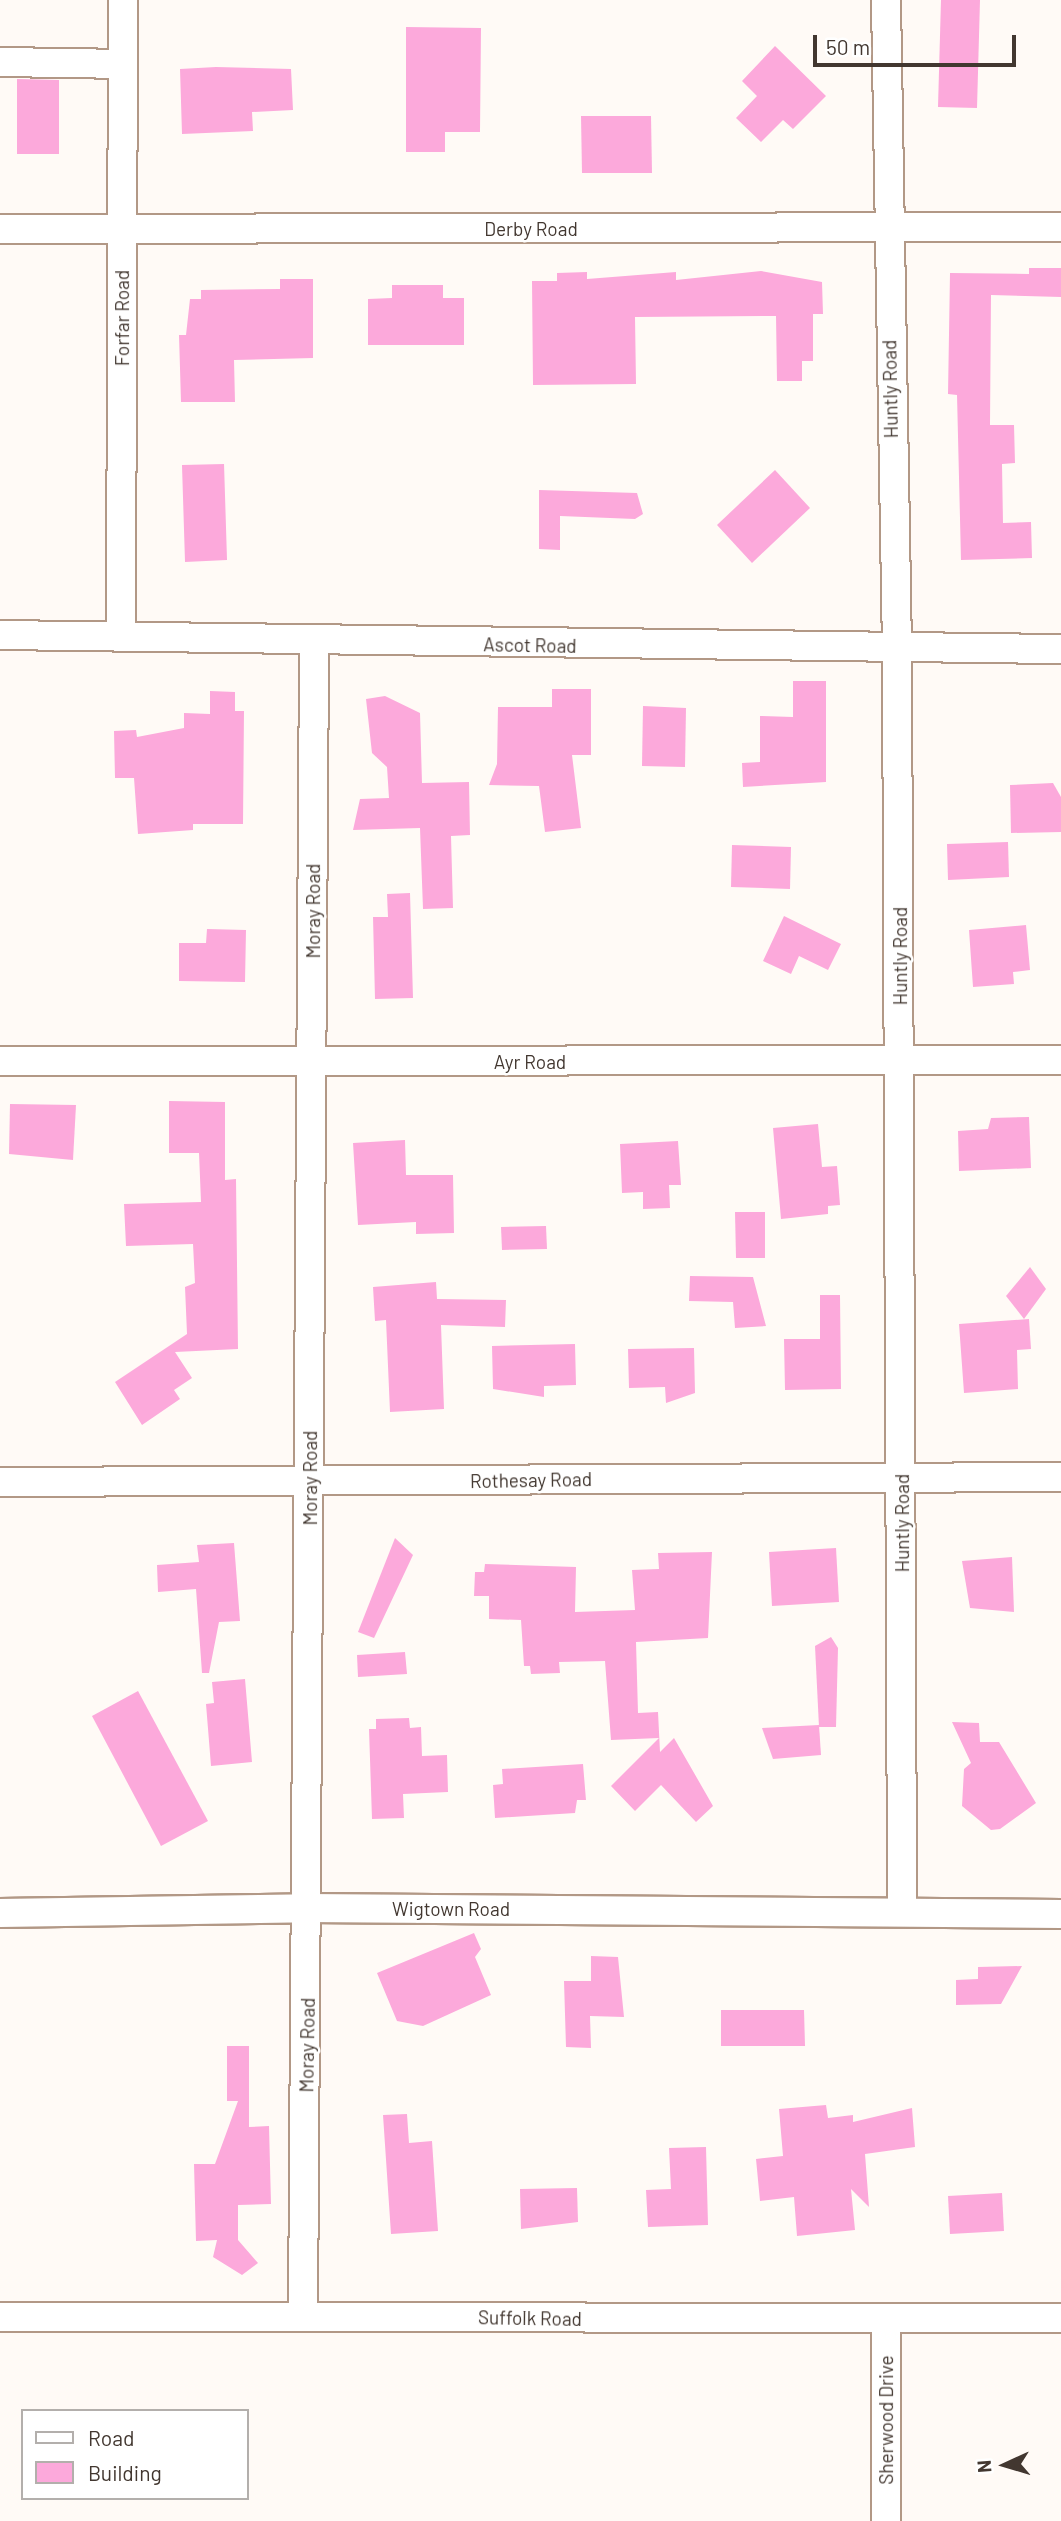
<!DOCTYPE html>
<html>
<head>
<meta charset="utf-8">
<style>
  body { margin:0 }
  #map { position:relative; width:1061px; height:2521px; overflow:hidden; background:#fffaf6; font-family:Barlow,sans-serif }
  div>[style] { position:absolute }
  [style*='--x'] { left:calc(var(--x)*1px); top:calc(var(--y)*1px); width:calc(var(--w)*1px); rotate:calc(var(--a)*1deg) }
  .building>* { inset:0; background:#fca9db }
  .roads { filter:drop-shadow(2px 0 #b29886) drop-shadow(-2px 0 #b29886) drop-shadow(0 2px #b29886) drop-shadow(0 -2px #b29886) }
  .minor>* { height:28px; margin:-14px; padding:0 14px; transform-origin:14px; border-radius:14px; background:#fff }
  span { translate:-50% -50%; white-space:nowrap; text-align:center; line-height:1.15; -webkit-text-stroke:5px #fff; paint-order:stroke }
  .street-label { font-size:19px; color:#423730 }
  .legend { position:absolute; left:21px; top:2409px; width:228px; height:91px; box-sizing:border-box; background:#fff; border:2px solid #b3afac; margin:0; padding:9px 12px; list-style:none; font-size:21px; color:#423730 }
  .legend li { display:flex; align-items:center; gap:14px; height:35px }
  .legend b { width:35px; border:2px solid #b3afac }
  .north { position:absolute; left:970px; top:2430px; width:70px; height:70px; -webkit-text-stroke:5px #fff; paint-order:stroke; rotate:266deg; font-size:19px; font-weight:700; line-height:28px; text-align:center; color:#423730 }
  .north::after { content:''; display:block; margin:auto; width:24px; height:32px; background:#423730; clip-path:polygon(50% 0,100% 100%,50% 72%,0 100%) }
  .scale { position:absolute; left:813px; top:35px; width:203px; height:32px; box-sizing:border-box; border:4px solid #423730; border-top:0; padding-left:9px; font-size:21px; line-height:24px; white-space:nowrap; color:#423730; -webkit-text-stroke:5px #fff; paint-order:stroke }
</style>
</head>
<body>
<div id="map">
  <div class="building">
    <i style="clip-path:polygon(941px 0,980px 0,977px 108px,938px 107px)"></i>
    <i style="clip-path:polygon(406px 27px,481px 28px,480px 132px,445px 132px,445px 152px,406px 152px)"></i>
    <i style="clip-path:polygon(775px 46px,826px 96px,793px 129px,783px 120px,761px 142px,736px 118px,757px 96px,742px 81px)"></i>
    <i style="clip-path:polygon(216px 67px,291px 69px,293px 110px,252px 112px,253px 131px,182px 134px,180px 69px)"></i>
    <i style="clip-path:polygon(17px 79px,59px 80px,59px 154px,17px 154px)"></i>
    <i style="clip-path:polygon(581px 116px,651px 116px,652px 173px,582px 173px)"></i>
    <i style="clip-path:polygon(1029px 268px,1061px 268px,1061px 297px,991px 295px,990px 425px,1014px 425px,1015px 463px,1002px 464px,1003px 523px,1031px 522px,1032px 558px,961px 560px,957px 395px,948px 394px,950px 273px,1029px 274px)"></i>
    <i style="clip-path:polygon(761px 271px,822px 282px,823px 314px,813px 314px,813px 361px,802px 361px,802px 381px,777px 381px,776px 316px,635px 317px,636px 384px,533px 385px,532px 281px,557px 281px,557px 273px,587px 272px,587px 279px,676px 272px,676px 280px)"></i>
    <i style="clip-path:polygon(280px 279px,313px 279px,313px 358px,234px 360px,235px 402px,181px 402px,179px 335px,186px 335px,190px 299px,201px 299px,201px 290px,280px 289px)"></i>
    <i style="clip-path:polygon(392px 285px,443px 285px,443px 298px,464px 298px,464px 345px,368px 345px,368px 299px,392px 298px)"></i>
    <i style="clip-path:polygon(224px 464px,227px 560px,185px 562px,182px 465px)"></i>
    <i style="clip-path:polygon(775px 470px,810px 508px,752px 563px,717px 525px)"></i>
    <i style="clip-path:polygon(539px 490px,637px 493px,643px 514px,635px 519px,560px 516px,560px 550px,539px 549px)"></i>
    <i style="clip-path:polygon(793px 681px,826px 681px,826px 782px,743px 787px,742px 763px,760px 762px,760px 716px,793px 717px)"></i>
    <i style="clip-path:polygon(552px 689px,591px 689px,591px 755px,572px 755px,581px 828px,545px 832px,539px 786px,489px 785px,497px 764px,498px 707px,552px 707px)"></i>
    <i style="clip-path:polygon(210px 691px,235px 692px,235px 711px,244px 711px,243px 824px,193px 824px,193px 830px,138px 834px,134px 778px,115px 778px,114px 731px,136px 730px,137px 737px,184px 728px,184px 713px,210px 714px)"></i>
    <i style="clip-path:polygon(385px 696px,420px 713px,422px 783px,469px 782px,470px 835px,451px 836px,453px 908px,423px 909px,420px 828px,353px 830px,360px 799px,389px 798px,387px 767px,372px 753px,366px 699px)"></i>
    <i style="clip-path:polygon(643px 706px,686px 708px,685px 767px,642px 766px)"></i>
    <i style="clip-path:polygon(1053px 783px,1061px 797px,1061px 832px,1011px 833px,1010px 785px)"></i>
    <i style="clip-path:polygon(1008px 842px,1009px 877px,948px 880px,947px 844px)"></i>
    <i style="clip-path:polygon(732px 845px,791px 847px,790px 889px,731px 887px)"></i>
    <i style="clip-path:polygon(410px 893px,413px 998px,375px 999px,373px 917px,388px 917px,387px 894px)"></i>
    <i style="clip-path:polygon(784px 916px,841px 944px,828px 970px,799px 956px,791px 974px,763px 961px)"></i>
    <i style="clip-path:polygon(1026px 925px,1030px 970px,1013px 972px,1014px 984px,973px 987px,969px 930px)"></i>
    <i style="clip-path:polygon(207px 929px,246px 930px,245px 982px,179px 981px,179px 943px,206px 943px)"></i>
    <i style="clip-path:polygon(169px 1101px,225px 1102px,225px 1180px,236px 1179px,238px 1349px,175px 1352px,192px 1378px,174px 1390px,180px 1399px,142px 1425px,115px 1382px,187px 1334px,185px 1287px,195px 1283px,193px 1244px,126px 1246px,124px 1204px,201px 1202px,199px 1153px,169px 1153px)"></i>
    <i style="clip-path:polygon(10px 1104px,76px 1105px,73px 1160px,9px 1154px)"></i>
    <i style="clip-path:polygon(1029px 1117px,1031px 1168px,959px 1171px,958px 1131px,988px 1129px,991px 1118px)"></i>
    <i style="clip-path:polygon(818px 1124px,822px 1167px,837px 1166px,840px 1205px,828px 1206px,828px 1214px,781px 1219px,773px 1128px)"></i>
    <i style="clip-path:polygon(405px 1140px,406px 1175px,453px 1175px,454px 1233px,416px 1234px,416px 1222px,358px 1225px,353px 1143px)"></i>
    <i style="clip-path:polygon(678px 1141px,681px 1185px,669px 1185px,670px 1208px,643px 1209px,643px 1192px,622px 1193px,620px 1144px)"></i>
    <i style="clip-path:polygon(735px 1212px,765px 1212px,765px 1258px,736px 1258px)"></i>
    <i style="clip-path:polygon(546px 1226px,547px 1249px,502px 1250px,501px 1227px)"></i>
    <i style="clip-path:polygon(1030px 1267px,1046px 1289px,1024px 1319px,1006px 1296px)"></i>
    <i style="clip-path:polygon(690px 1276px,753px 1277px,766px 1326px,735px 1328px,733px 1302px,689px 1301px)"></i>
    <i style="clip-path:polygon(436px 1282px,437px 1299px,506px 1300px,505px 1327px,441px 1325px,444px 1409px,390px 1412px,386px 1320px,375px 1321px,373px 1287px)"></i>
    <i style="clip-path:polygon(820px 1295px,840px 1295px,841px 1389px,785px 1390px,784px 1339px,820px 1339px)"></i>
    <i style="clip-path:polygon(1029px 1319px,1031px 1349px,1017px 1350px,1018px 1389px,964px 1393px,959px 1324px)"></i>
    <i style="clip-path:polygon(575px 1344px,576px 1385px,544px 1386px,544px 1397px,493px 1389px,492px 1346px)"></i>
    <i style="clip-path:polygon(694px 1348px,695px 1393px,666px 1403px,665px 1387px,629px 1388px,628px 1349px)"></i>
    <i style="clip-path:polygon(395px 1538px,413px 1555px,374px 1638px,358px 1632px)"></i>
    <i style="clip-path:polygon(234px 1543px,240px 1621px,219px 1622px,209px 1673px,202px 1673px,196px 1589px,158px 1592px,157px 1565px,199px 1562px,197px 1545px)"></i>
    <i style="clip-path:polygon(836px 1548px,839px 1602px,772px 1606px,769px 1552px)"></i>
    <i style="clip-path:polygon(712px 1552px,708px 1638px,636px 1642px,638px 1713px,658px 1712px,660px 1752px,674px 1738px,713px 1806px,696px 1822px,661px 1785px,635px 1811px,611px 1786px,659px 1738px,611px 1740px,605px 1661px,559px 1662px,560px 1673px,531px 1674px,530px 1666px,524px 1666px,521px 1620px,489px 1619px,489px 1596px,474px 1596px,475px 1572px,484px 1572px,485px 1564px,576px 1567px,575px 1612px,635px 1610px,632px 1570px,659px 1569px,658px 1553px)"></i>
    <i style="clip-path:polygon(1012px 1557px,1014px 1612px,970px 1608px,962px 1561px)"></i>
    <i style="clip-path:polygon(831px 1637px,838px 1648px,836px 1727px,819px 1727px,815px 1646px)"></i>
    <i style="clip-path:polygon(405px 1652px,407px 1674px,358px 1677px,357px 1655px)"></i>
    <i style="clip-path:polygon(245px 1679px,252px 1762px,211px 1766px,206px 1704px,214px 1703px,212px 1682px)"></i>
    <i style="clip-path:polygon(138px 1691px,208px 1821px,161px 1846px,92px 1716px)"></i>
    <i style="clip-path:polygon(409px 1718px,410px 1728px,421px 1727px,422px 1756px,447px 1755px,448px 1792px,403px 1794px,404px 1818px,372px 1819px,369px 1729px,376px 1729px,376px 1719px)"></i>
    <i style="clip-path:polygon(952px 1722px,979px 1723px,980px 1742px,999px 1742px,1036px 1803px,1000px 1829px,991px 1830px,962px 1806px,964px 1769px,971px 1763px)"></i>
    <i style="clip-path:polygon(819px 1725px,821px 1755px,773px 1759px,762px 1728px)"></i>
    <i style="clip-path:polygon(583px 1764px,586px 1800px,577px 1800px,575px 1813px,495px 1818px,493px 1785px,503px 1784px,502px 1769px)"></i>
    <i style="clip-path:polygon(474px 1933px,481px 1949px,475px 1957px,491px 1995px,423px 2026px,397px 2021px,377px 1973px)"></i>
    <i style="clip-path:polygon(591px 1956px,618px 1957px,624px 2017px,590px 2016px,591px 2048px,566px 2047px,564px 1981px,591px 1981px)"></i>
    <i style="clip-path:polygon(1022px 1966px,1001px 2004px,956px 2005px,956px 1980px,978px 1979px,978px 1967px)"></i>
    <i style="clip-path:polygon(721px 2010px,804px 2010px,805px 2046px,721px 2046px)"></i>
    <i style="clip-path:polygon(227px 2046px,249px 2046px,249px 2127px,269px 2126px,271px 2204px,238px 2205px,238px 2240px,258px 2263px,242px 2275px,213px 2257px,217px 2240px,196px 2241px,194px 2164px,215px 2164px,238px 2101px,227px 2101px)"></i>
    <i style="clip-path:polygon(826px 2105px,828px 2118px,853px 2115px,853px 2122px,912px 2108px,915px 2147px,865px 2154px,869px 2207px,851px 2189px,855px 2230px,797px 2236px,794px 2197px,760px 2201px,756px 2159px,783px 2156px,779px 2109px)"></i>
    <i style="clip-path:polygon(407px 2114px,409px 2143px,432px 2141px,438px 2231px,391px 2234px,383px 2115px)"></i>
    <i style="clip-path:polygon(706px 2147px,708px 2225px,648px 2227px,646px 2190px,671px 2189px,669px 2148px)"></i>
    <i style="clip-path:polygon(577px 2188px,578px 2222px,521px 2229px,520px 2189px)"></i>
    <i style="clip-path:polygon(1002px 2193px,1004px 2231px,950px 2234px,948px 2196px)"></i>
  </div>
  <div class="roads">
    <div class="minor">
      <i style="--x:886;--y:0;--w:650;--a:89.03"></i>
      <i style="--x:897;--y:650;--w:1261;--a:89.77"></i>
      <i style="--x:0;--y:62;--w:123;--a:0.9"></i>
      <i style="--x:0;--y:229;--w:1061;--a:-0.11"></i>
      <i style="--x:0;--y:635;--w:1061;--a:0.76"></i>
      <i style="--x:121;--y:636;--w:636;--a:-89.82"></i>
      <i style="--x:0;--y:1061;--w:1061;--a:-0.05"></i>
      <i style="--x:0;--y:1482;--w:1061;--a:-0.27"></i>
      <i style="--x:0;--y:1913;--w:308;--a:-0.9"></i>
      <i style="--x:308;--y:1908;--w:753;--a:0.46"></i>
      <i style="--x:303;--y:2315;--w:1674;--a:-89.62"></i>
      <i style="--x:0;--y:2317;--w:1061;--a:0.05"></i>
      <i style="--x:886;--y:2319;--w:202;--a:90"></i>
    </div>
  </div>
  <div class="street-label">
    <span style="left:531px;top:229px">Derby Road</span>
    <span style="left:122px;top:318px;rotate:-90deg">Forfar Road</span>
    <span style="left:890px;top:389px;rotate:-91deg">Huntly Road</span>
    <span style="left:530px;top:645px;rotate:1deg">Ascot Road</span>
    <span style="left:313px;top:911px;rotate:-90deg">Moray Road</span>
    <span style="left:900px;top:956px;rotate:-90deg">Huntly Road</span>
    <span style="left:530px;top:1062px">Ayr Road</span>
    <span style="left:310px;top:1478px;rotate:-90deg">Moray Road</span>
    <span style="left:531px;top:1480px;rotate:-1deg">Rothesay Road</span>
    <span style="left:902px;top:1523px;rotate:-90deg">Huntly Road</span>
    <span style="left:451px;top:1909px">Wigtown Road</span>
    <span style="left:307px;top:2045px;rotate:-89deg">Moray Road</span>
    <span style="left:530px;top:2318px;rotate:1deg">Suffolk Road</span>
    <span style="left:886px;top:2420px;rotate:-90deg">Sherwood Drive</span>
  </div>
  <ul class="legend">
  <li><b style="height:9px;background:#fff"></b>Road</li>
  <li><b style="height:19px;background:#fca9db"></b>Building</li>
  </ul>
  <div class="north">N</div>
  <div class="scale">50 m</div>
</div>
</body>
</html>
